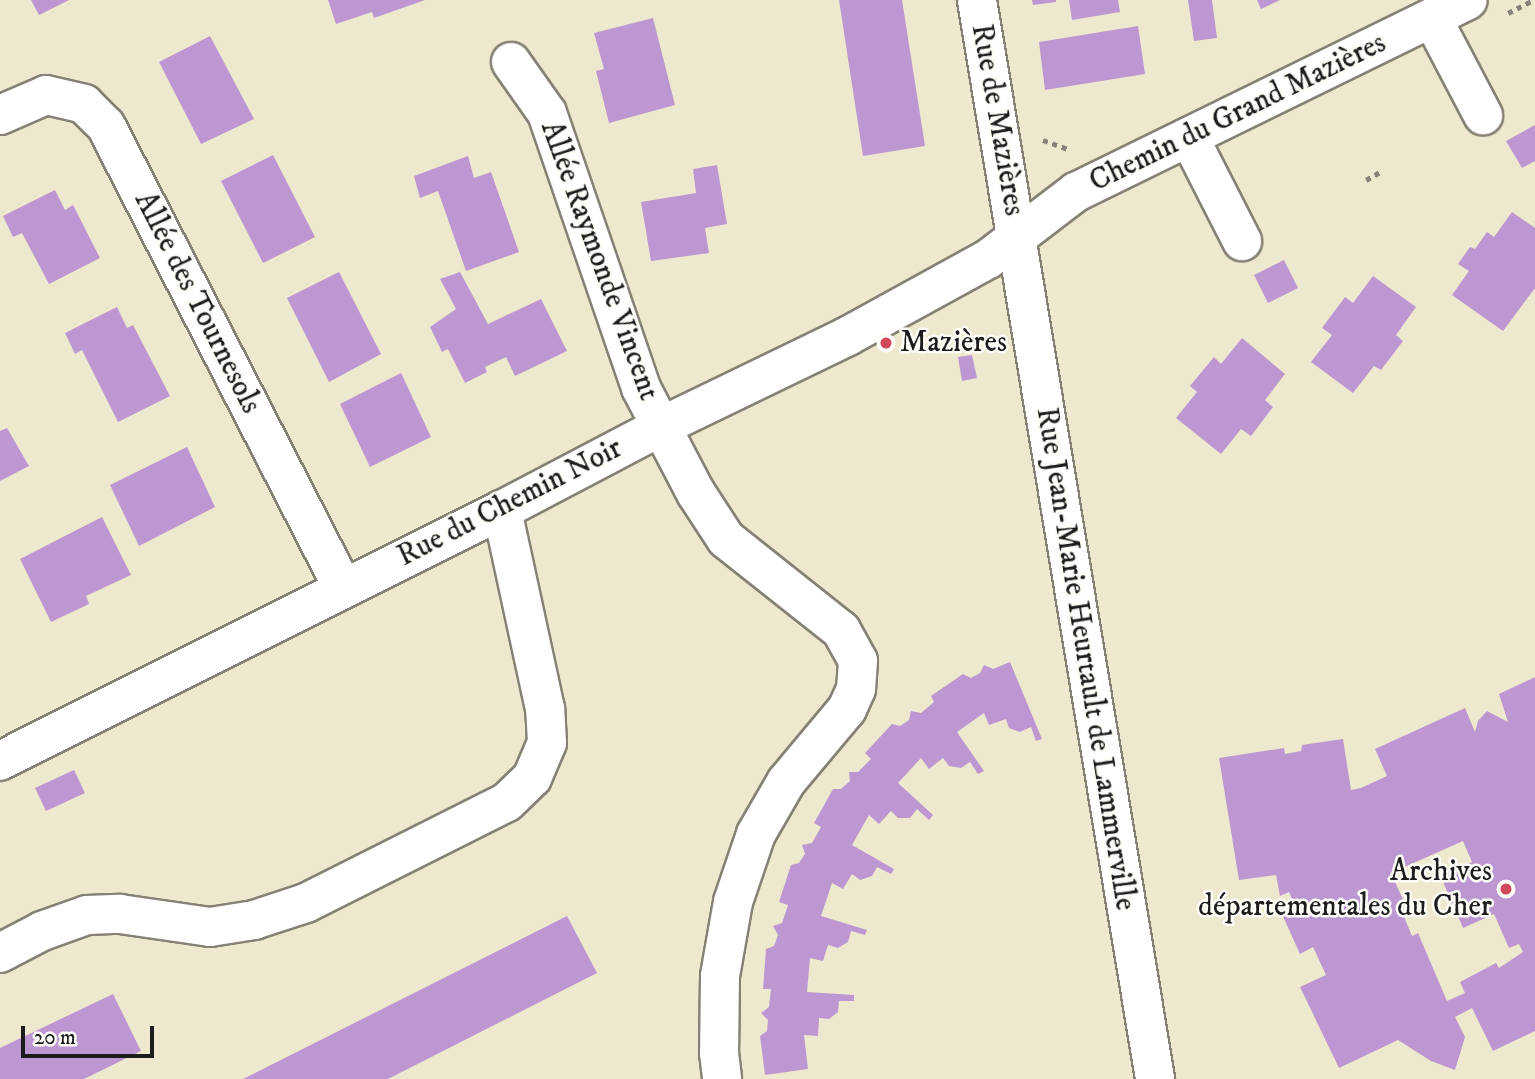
<!DOCTYPE html>
<html>
<head>
<meta charset="utf-8">
<style>
  body { margin:0 }
  #map { position:relative; width:1535px; height:1079px; overflow:hidden; background:#eee9ce; font-family:"IM FELL DW Pica",serif }
  div>[style] { position:absolute }
  [style*='--x'] { left:calc(var(--x)*1px); top:calc(var(--y)*1px); width:calc(var(--w)*1px); rotate:calc(var(--a)*1deg) }
  .building>* { inset:0; background:#bc97d1 }
  .path>* { height:4.5px; margin-top:-2.25px; transform-origin:0; background:repeating-linear-gradient(90deg,#858275 0 5px,transparent 0 10px) }
  .roads { filter:drop-shadow(2px 0 #858275) drop-shadow(-2px 0 #858275) drop-shadow(0 2px #858275) drop-shadow(0 -2px #858275) }
  .minor>* { height:38px; margin:-19px; padding:0 19px; transform-origin:19px; border-radius:19px; background:#fff }
  .dots>* { width:19px; height:19px; translate:-50% -50%; box-sizing:border-box; border:4px solid #fdfcf7; border-radius:50% }
  span { translate:-50% -50%; white-space:nowrap; text-align:center; line-height:1.15; -webkit-text-stroke:5px #fdfcf7; paint-order:stroke }
  .street-label { font-size:30px; color:#1c1c1c }
  .poi-label { font-size:30px; color:#1c1c1c }
  .left { translate:0 -50%; text-align:left }
  .right { translate:-100% -50%; text-align:right }
  .scale { position:absolute; left:21px; top:1026px; width:133px; height:32px; box-sizing:border-box; border:4px solid #1c1c1c; border-top:0; padding-left:9px; font-size:21px; line-height:24px; white-space:nowrap; color:#1c1c1c; -webkit-text-stroke:5px #fdfcf7; paint-order:stroke }
</style>
</head>
<body>
<div id="map">
  <div class="building">
    <i style="clip-path:polygon(31px 0,69px 0,39px 15px)"></i>
    <i style="clip-path:polygon(328px 0,425px 0,374px 18px,372px 12px,336px 24px)"></i>
    <i style="clip-path:polygon(839px 0,902px 0,925px 146px,863px 156px)"></i>
    <i style="clip-path:polygon(1032px 0,1056px 0,1056px 2px,1033px 5px)"></i>
    <i style="clip-path:polygon(1069px 0,1118px 0,1120px 12px,1072px 20px)"></i>
    <i style="clip-path:polygon(1188px 0,1212px 0,1217px 38px,1194px 41px)"></i>
    <i style="clip-path:polygon(1257px 0,1280px 0,1261px 9px)"></i>
    <i style="clip-path:polygon(653px 18px,675px 105px,609px 123px,596px 71px,604px 69px,594px 33px)"></i>
    <i style="clip-path:polygon(1138px 26px,1145px 74px,1045px 90px,1039px 42px)"></i>
    <i style="clip-path:polygon(210px 36px,254px 119px,201px 144px,159px 62px)"></i>
    <i style="clip-path:polygon(1535px 125px,1535px 161px,1522px 168px,1506px 141px)"></i>
    <i style="clip-path:polygon(273px 155px,315px 237px,263px 263px,221px 181px)"></i>
    <i style="clip-path:polygon(468px 156px,474px 178px,491px 172px,519px 252px,466px 271px,438px 191px,420px 198px,414px 176px)"></i>
    <i style="clip-path:polygon(717px 165px,727px 224px,705px 228px,709px 253px,651px 261px,641px 202px,696px 193px,693px 169px)"></i>
    <i style="clip-path:polygon(55px 190px,65px 210px,73px 205px,100px 258px,49px 284px,22px 233px,13px 237px,3px 216px)"></i>
    <i style="clip-path:polygon(1512px 212px,1535px 228px,1535px 288px,1503px 331px,1452px 295px,1469px 271px,1458px 264px,1470px 247px,1475px 249px,1487px 232px,1494px 237px)"></i>
    <i style="clip-path:polygon(1284px 260px,1298px 288px,1268px 303px,1254px 275px)"></i>
    <i style="clip-path:polygon(339px 272px,381px 354px,329px 382px,287px 298px)"></i>
    <i style="clip-path:polygon(460px 272px,488px 324px,541px 299px,567px 351px,515px 376px,506px 357px,485px 367px,487px 372px,465px 383px,448px 349px,442px 352px,430px 327px,456px 309px,440px 279px)"></i>
    <i style="clip-path:polygon(1373px 276px,1416px 307px,1396px 335px,1403px 341px,1381px 370px,1374px 366px,1353px 393px,1311px 362px,1332px 335px,1322px 328px,1345px 297px,1353px 303px)"></i>
    <i style="clip-path:polygon(117px 307px,127px 328px,133px 325px,170px 396px,118px 422px,82px 350px,75px 354px,65px 333px)"></i>
    <i style="clip-path:polygon(1242px 338px,1285px 374px,1265px 400px,1273px 407px,1251px 436px,1241px 429px,1221px 454px,1176px 418px,1197px 392px,1190px 386px,1214px 357px,1221px 364px)"></i>
    <i style="clip-path:polygon(972px 355px,977px 378px,962px 381px,958px 357px)"></i>
    <i style="clip-path:polygon(401px 373px,431px 437px,370px 467px,340px 404px)"></i>
    <i style="clip-path:polygon(7px 428px,29px 466px,0 481px,0 431px)"></i>
    <i style="clip-path:polygon(187px 447px,215px 507px,139px 546px,110px 485px)"></i>
    <i style="clip-path:polygon(102px 517px,131px 575px,86px 596px,89px 604px,51px 622px,20px 559px)"></i>
    <i style="clip-path:polygon(1010px 662px,1042px 739px,1036px 741px,1031px 727px,1020px 732px,1009px 728px,1006px 719px,989px 725px,984px 713px,957px 732px,984px 771px,978px 774px,970px 762px,961px 768px,949px 766px,943px 758px,929px 769px,921px 758px,898px 783px,933px 815px,929px 820px,917px 809px,910px 818px,898px 818px,891px 811px,879px 824px,869px 815px,852px 845px,894px 869px,891px 874px,877px 867px,872px 876px,860px 880px,852px 874px,843px 889px,832px 883px,821px 916px,867px 930px,865px 935px,851px 931px,848px 942px,838px 948px,828px 945px,823px 961px,810px 958px,807px 992px,854px 995px,854px 1001px,839px 1001px,838px 1012px,829px 1019px,819px 1018px,818px 1036px,804px 1035px,808px 1069px,765px 1075px,760px 1036px,767px 1031px,768px 1020px,761px 1013px,769px 1007px,771px 989px,763px 989px,766px 949px,774px 946px,778px 935px,773px 926px,782px 923px,788px 905px,779px 902px,791px 865px,799px 863px,805px 854px,802px 845px,812px 843px,821px 827px,814px 823px,833px 789px,841px 789px,850px 781px,849px 772px,858px 772px,871px 759px,865px 753px,892px 724px,900px 726px,909px 720px,911px 711px,921px 713px,934px 702px,931px 696px,963px 674px,971px 678px,980px 673px,984px 665px,993px 669px)"></i>
    <i style="clip-path:polygon(evenodd,1535px 677px,1535px 1031px,1493px 1051px,1472px 1008px,1455px 1017px,1465px 1037px,1455px 1070px,1431px 1061px,1398px 1040px,1339px 1068px,1300px 987px,1326px 975px,1313px 947px,1300px 954px,1281px 912px,1295px 906px,1289px 892px,1280px 896px,1276px 875px,1239px 880px,1219px 758px,1284px 748px,1285px 754px,1301px 751px,1302px 745px,1343px 739px,1351px 790px,1361px 788px,1387px 776px,1375px 749px,1465px 708px,1475px 732px,1478px 721px,1487px 711px,1508px 722px,1499px 694px,1535px 677px,1463px 841px,1472px 862px,1440px 875px,1463px 928px,1494px 914px,1509px 948px,1519px 944px,1523px 952px,1499px 968px,1496px 963px,1460px 982px,1465px 993px,1447px 1001px,1418px 933px,1412px 936px,1400px 907px,1405px 904px,1391px 873px,1463px 841px)"></i>
    <i style="clip-path:polygon(74px 770px,85px 793px,46px 811px,35px 788px)"></i>
    <i style="clip-path:polygon(567px 916px,597px 973px,388px 1079px,243px 1079px)"></i>
    <i style="clip-path:polygon(113px 994px,141px 1051px,84px 1079px,0 1079px,0 1048px)"></i>
  </div>
  <div class="path">
    <i style="--x:1508;--y:13;--w:29;--a:-27"></i>
    <i style="--x:1043;--y:140;--w:27;--a:20"></i>
    <i style="--x:1366;--y:180;--w:16;--a:-30"></i>
  </div>
  <div class="roads">
    <div class="minor">
      <i style="--x:977;--y:0;--w:1094;--a:80.63"></i>
      <i style="--x:1432;--y:18;--w:110;--a:62.3"></i>
      <i style="--x:511;--y:62;--w:62;--a:54.8"></i>
      <i style="--x:547;--y:113;--w:291;--a:71.1"></i>
      <i style="--x:641;--y:388;--w:119;--a:62.4"></i>
      <i style="--x:696;--y:493;--w:55;--a:56.9"></i>
      <i style="--x:726;--y:539;--w:147;--a:38.4"></i>
      <i style="--x:841;--y:630;--w:35;--a:61"></i>
      <i style="--x:858;--y:661;--w:28;--a:94"></i>
      <i style="--x:856;--y:689;--w:22;--a:114"></i>
      <i style="--x:847;--y:709;--w:95;--a:129.9"></i>
      <i style="--x:786;--y:782;--w:60;--a:120"></i>
      <i style="--x:756;--y:834;--w:72;--a:108.7"></i>
      <i style="--x:733;--y:902;--w:75;--a:100"></i>
      <i style="--x:720;--y:976;--w:77;--a:90.7"></i>
      <i style="--x:719;--y:1053;--w:26;--a:83"></i>
      <i style="--x:0;--y:115;--w:50;--a:-23.5"></i>
      <i style="--x:46;--y:95;--w:39;--a:13"></i>
      <i style="--x:84;--y:104;--w:31;--a:45"></i>
      <i style="--x:106;--y:126;--w:519;--a:62.84"></i>
      <i style="--x:1189;--y:137;--w:117;--a:63"></i>
      <i style="--x:0;--y:761;--w:561;--a:-26.57"></i>
      <i style="--x:502;--y:510;--w:181;--a:-27.7"></i>
      <i style="--x:662;--y:426;--w:207;--a:-25.8"></i>
      <i style="--x:848;--y:336;--w:160;--a:-28.8"></i>
      <i style="--x:988;--y:259;--w:111;--a:-37.3"></i>
      <i style="--x:1076;--y:192;--w:436;--a:-26.1"></i>
      <i style="--x:0;--y:953;--w:47;--a:-27.6"></i>
      <i style="--x:42;--y:931;--w:48;--a:-19.6"></i>
      <i style="--x:87;--y:915;--w:33;--a:-2"></i>
      <i style="--x:120;--y:914;--w:91;--a:8.2"></i>
      <i style="--x:210;--y:927;--w:45;--a:-9"></i>
      <i style="--x:254;--y:920;--w:55;--a:-18.1"></i>
      <i style="--x:306;--y:903;--w:225;--a:-26.7"></i>
      <i style="--x:507;--y:802;--w:35;--a:-44"></i>
      <i style="--x:532;--y:778;--w:38;--a:-67"></i>
      <i style="--x:547;--y:743;--w:34;--a:-93"></i>
      <i style="--x:545;--y:709;--w:204;--a:-102.2"></i>
    </div>
  </div>
  <div class="dots">
    <i style="left:886px;top:343px;background:#d1495b"></i>
    <i style="left:1506px;top:889px;background:#d1495b"></i>
  </div>
  <div class="street-label">
    <span style="left:1238px;top:113px;rotate:-26deg">Chemin du Grand Mazières</span>
    <span style="left:997px;top:120px;rotate:80deg">Rue de Mazières</span>
    <span style="left:599px;top:261px;rotate:70deg">Allée Raymonde Vincent</span>
    <span style="left:197px;top:303px;rotate:63deg">Allée des Tournesols</span>
    <span style="left:510px;top:503px;rotate:-27deg">Rue du Chemin Noir</span>
    <span style="left:1085px;top:659px;rotate:81deg">Rue Jean-Marie Heurtault de Lammerville</span>
  </div>
  <div class="poi-label">
    <span class="left" style="left:900px;top:343px">Mazières</span>
    <span class="right" style="left:1492px;top:889px">Archives<br>départementales du Cher</span>
  </div>
  <div class="scale">20 m</div>
</div>
</body>
</html>
